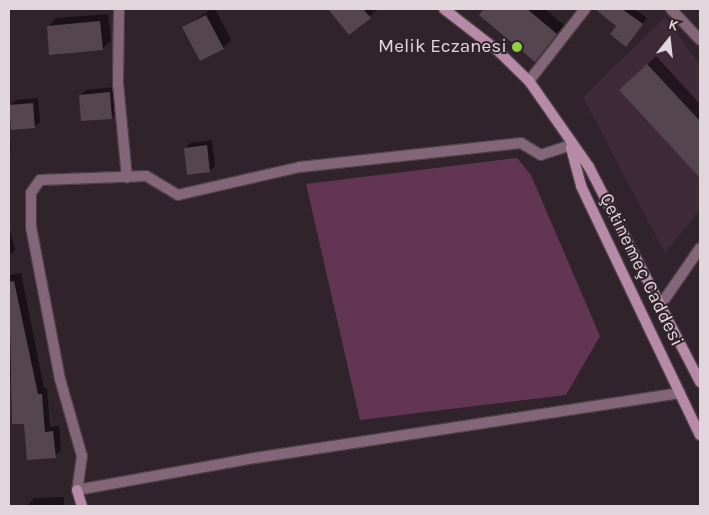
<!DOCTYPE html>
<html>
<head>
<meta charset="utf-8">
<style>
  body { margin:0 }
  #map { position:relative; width:709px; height:515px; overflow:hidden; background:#31232c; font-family:Karla,sans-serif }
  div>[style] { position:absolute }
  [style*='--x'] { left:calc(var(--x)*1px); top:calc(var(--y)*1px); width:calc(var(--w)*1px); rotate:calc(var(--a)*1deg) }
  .built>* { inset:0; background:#3f2a37 }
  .green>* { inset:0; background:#623553 }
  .shadow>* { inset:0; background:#0007 }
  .building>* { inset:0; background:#55454f }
  .roads { filter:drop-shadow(1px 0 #4d4048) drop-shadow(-1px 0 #4d4048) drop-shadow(0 1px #4d4048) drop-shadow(0 -1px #4d4048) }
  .street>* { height:10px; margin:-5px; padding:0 5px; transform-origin:5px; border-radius:5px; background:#836778 }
  .secondary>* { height:10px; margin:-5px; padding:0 5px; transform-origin:5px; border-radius:5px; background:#b78ba7 }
  .dots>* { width:14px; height:14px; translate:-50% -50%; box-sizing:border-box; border:2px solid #31232c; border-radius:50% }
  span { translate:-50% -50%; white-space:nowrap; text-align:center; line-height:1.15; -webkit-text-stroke:4px #31232c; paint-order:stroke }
  .poi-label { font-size:19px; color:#e0d6dc }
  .right { translate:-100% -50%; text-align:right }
  .street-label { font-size:19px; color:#e0d6dc }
  .frame { position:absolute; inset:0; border:10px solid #e0d6dc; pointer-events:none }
  .north { position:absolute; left:644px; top:15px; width:50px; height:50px; -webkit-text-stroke:4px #31232c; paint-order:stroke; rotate:16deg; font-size:14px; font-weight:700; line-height:20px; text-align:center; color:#e0d6dc }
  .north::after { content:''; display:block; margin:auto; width:18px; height:22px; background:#e0d6dc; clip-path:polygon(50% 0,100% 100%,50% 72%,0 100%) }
</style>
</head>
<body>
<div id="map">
  <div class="built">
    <i style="clip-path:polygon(665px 17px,700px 65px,700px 209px,665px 253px,583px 97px)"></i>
  </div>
  <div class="green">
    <i style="clip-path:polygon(517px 158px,531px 175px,600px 336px,566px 395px,360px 420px,306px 184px)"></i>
  </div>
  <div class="shadow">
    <i style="clip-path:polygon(212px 9px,215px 9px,231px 40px,223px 48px,184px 27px)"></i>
    <i style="clip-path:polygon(330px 9px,378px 9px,349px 33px)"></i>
    <i style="clip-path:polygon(485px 9px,545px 9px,564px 25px,535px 60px,480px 15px)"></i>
    <i style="clip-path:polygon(597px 9px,634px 9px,647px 18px,626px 45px,618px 26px)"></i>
    <i style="clip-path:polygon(108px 14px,111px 41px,102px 49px,48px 27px,56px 18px)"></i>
    <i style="clip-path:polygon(656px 56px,700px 104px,700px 177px,620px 90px)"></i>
    <i style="clip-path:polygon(115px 87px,117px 112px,111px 118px,80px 95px,86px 90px)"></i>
    <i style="clip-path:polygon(38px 98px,40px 122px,34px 127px,10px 105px,16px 100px)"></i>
    <i style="clip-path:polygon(212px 140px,215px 166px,210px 171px,185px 148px,190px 143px)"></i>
    <i style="clip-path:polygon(9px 142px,11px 142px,9px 174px)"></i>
    <i style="clip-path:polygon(9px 227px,15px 250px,9px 256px)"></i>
    <i style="clip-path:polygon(21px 273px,44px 388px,47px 388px,50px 427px,59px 426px,61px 450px,55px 456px,25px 422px,13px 423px,14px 394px,9px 371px,9px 275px)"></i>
    <i style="clip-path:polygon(64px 497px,64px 506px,27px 506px,34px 498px)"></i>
  </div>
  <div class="building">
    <i style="clip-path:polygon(328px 9px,363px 9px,371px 18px,349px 35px)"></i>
    <i style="clip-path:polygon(484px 9px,527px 9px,557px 34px,535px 62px,479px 15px)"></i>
    <i style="clip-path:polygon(595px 9px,622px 9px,643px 24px,626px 47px,610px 34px,616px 26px)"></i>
    <i style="clip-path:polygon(206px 15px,224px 49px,200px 61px,182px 27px)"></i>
    <i style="clip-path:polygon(100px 21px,103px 50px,49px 55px,47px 26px)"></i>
    <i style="clip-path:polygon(647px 64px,700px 121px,700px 178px,619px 90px)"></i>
    <i style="clip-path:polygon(110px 92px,112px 119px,81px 121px,79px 95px)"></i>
    <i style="clip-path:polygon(33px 103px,35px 128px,11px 130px,9px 105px)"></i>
    <i style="clip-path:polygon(207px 145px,210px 172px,187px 175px,184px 148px)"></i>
    <i style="clip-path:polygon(14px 281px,38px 394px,42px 394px,45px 432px,53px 431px,56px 458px,27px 460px,24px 424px,12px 424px,9px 282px)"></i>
  </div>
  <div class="roads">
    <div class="street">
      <i style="--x:119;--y:9;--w:74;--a:90.8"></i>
      <i style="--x:118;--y:83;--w:95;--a:84.6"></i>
      <i style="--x:671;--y:9;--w:42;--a:46.9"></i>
      <i style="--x:529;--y:81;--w:91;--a:-52.1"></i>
      <i style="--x:571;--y:145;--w:32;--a:162"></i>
      <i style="--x:541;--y:155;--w:23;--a:-149"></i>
      <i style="--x:521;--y:143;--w:222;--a:173.8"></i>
      <i style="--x:300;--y:167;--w:125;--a:167.1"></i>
      <i style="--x:178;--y:195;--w:37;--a:-149"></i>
      <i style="--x:146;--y:176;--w:106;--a:177.8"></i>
      <i style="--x:40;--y:180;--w:16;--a:125"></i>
      <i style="--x:31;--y:193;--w:34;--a:90"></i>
      <i style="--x:31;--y:227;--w:155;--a:79.2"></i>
      <i style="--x:60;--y:379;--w:80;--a:74.1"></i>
      <i style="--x:82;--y:456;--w:34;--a:98"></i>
      <i style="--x:77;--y:490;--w:181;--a:-10.2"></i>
      <i style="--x:255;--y:458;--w:430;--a:-8.7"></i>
      <i style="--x:660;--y:306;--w:70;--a:-55.4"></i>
    </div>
    <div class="secondary">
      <i style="--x:444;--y:9;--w:67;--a:37.7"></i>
      <i style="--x:497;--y:50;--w:45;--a:44.1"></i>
      <i style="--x:529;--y:81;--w:105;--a:55.1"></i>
      <i style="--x:589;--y:167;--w:242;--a:62.7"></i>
      <i style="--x:571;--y:148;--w:39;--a:75"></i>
      <i style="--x:581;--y:186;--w:276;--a:64.5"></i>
      <i style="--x:77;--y:490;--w:17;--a:73"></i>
    </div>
  </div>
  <div class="dots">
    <i style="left:517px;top:47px;background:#8ece43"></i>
  </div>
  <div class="poi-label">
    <span class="right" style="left:507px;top:47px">Melik Eczanesi</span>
  </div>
  <div class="street-label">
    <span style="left:641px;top:270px;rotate:64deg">Çetinemeç Caddesi</span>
  </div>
  <div class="frame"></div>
  <div class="north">K</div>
</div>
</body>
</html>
